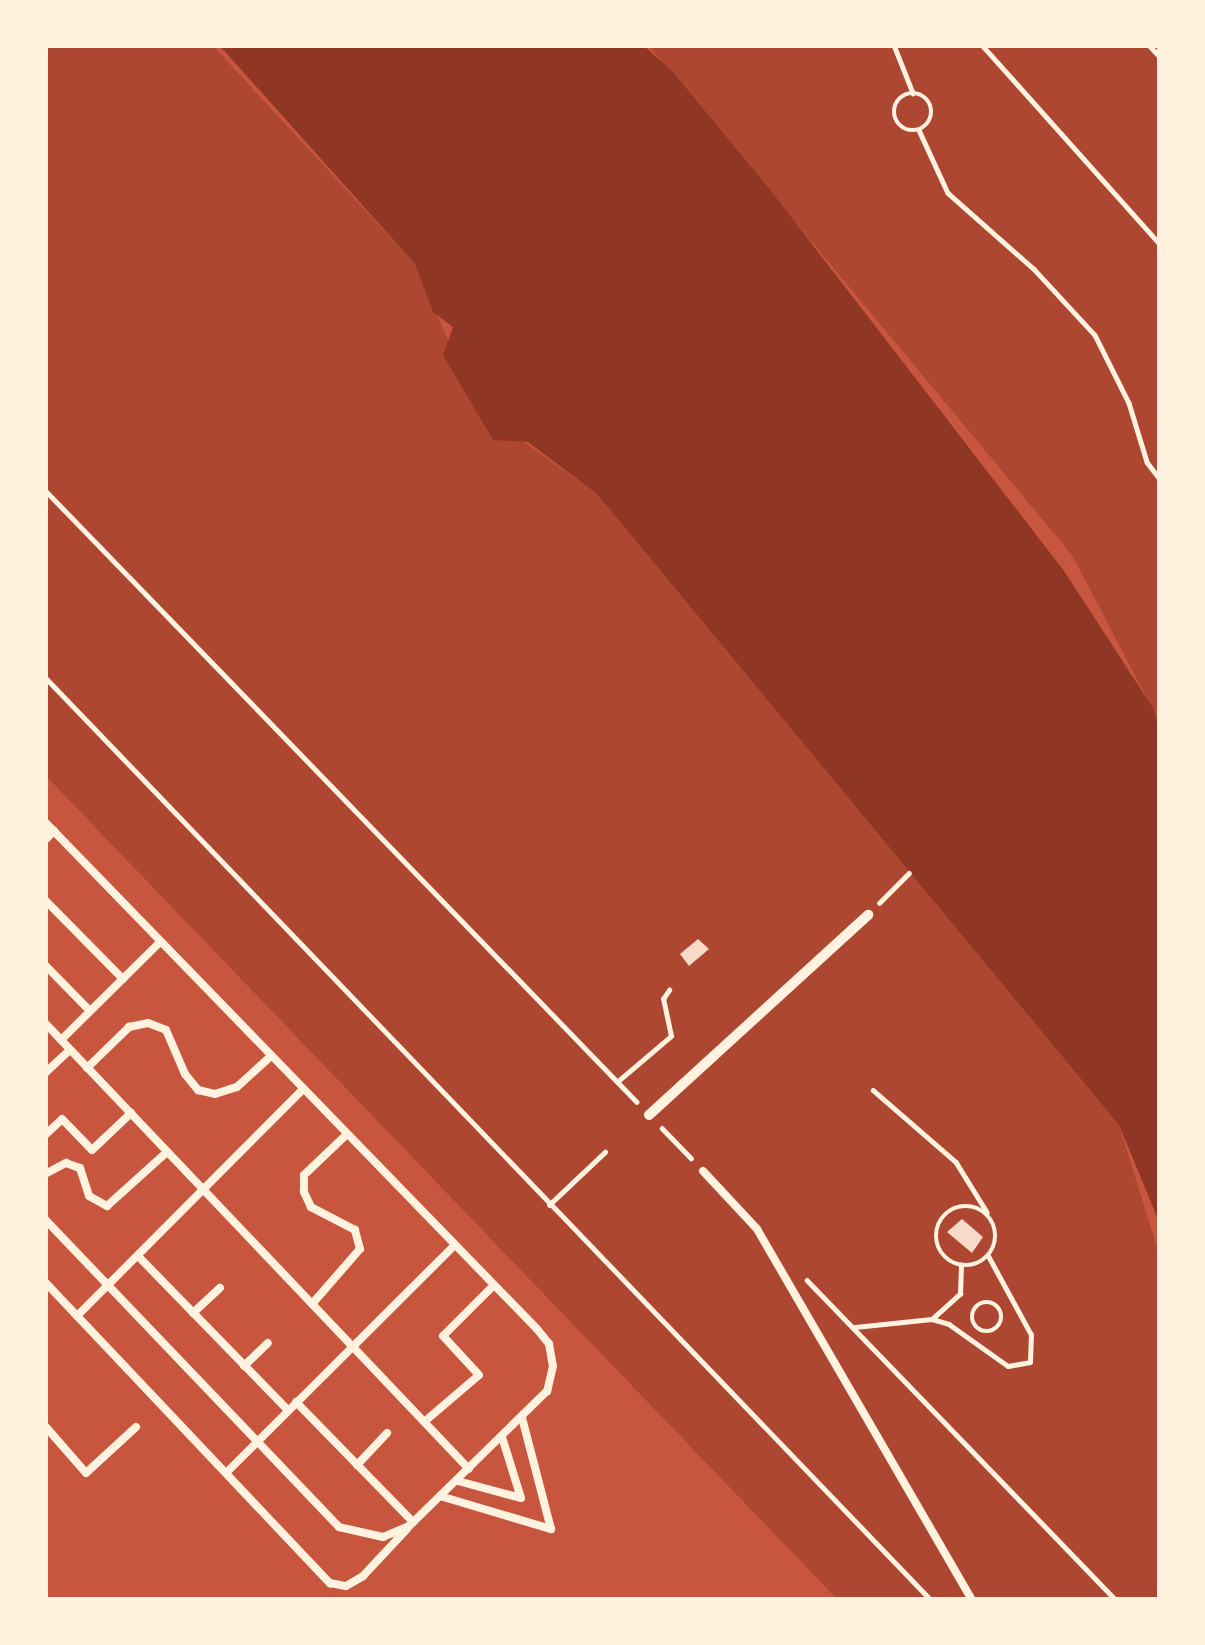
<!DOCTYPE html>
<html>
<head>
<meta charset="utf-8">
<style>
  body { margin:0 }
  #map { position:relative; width:1205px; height:1645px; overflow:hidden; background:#c8553d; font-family:"Archivo Narrow",sans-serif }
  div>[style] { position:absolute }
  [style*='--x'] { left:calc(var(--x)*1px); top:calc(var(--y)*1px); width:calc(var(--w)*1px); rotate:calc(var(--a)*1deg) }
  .green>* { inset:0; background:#ae4732 }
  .water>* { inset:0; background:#8f3625 }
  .building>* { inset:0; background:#f7dbc8 }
  .path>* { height:4.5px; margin:-2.25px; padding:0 2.25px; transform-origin:2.25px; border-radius:2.25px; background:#fff3e0 }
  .path>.ring { margin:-2.25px; padding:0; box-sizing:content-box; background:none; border:4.5px solid #fff3e0; border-radius:50% }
  .service>* { height:8px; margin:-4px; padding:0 4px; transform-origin:4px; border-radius:4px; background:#fff3e0 }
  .pedestrian>* { height:10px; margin:-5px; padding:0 5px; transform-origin:5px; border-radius:5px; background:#fff3e0 }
  span { translate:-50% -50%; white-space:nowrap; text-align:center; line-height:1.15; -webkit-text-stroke:12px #fff3e0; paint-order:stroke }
  .frame { position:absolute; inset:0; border:48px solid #fff3e0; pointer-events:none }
</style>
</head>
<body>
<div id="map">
  <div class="green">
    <i style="clip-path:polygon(45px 45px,212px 45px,415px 264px,478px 409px,597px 494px,1119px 1125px,1160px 1257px,1160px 1600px,838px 1600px,45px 775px)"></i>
    <i style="clip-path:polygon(648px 45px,1160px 45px,1160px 734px,1152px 708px,1072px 555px)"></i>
  </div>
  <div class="water">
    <i style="clip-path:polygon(219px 45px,643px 45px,672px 71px,768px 187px,1064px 571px,1153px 708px,1160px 734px,1160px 1224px,1119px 1125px,597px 494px,528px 442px,493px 440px,443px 355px,453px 327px,433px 312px,415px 264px)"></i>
  </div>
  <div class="building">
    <i style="clip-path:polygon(698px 939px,709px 949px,689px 966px,680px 954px)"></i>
    <i style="clip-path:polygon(962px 1219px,983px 1237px,972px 1253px,947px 1232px)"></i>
  </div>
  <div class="path">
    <i style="--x:894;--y:45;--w:52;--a:68.4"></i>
    <i style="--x:982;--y:45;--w:267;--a:48.2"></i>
    <i style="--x:1149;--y:45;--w:16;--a:47"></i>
    <i class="ring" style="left:894px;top:93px;width:33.5px;height:33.5px"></i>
    <i style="--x:919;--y:130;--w:69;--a:65.3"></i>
    <i style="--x:948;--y:193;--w:115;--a:41.5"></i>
    <i style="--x:1034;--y:269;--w:90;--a:47.3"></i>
    <i style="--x:1095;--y:335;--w:76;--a:63.4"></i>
    <i style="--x:1129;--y:403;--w:62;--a:73"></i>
    <i style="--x:1147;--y:462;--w:21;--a:53"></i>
    <i style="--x:45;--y:490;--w:851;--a:45.95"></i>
    <i style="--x:45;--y:677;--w:1279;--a:46.17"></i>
    <i style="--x:879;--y:903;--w:42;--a:-45"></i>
    <i style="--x:617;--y:1082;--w:71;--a:-40.4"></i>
    <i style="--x:671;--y:1036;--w:38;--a:-102"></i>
    <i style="--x:663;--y:999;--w:11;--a:-56"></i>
    <i style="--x:873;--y:1090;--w:110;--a:40.9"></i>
    <i style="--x:956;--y:1162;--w:59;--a:58.2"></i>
    <i style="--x:662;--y:1128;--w:42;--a:46"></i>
    <i style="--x:549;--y:1205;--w:77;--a:-43.4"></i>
    <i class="ring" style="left:936px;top:1206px;width:55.5px;height:55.5px"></i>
    <i style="--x:807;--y:1280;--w:445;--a:46"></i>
    <i class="ring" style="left:972px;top:1302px;width:25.5px;height:25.5px"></i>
    <i style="--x:932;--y:1319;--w:18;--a:16"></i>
    <i style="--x:949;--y:1324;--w:72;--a:35.4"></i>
    <i style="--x:1008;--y:1366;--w:22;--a:-10"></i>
    <i style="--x:1030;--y:1362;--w:27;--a:-88"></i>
    <i style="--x:1031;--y:1335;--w:90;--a:-118.6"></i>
    <i style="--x:855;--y:1327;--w:77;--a:-5.9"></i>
    <i style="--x:932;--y:1319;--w:38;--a:-42"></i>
    <i style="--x:960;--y:1294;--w:29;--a:-88"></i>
  </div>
  <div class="service">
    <i style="--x:45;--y:822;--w:706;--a:45.86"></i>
    <i style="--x:537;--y:1329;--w:19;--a:51"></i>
    <i style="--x:549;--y:1344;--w:22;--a:80"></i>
    <i style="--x:553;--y:1366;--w:26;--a:103"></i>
    <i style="--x:547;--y:1391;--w:193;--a:135.6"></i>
    <i style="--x:409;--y:1526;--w:28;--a:157"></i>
    <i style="--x:383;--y:1537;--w:45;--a:-167.2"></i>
    <i style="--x:339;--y:1527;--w:426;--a:-133.7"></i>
    <i style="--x:45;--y:840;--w:13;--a:-45"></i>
    <i style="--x:45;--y:900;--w:111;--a:45.4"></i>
    <i style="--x:45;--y:965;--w:64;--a:45.6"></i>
    <i style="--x:45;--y:1023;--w:615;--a:46.45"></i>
    <i style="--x:61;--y:1040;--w:139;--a:-44.7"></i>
    <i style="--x:87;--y:1068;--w:59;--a:-44.3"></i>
    <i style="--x:129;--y:1027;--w:19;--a:-12"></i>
    <i style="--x:148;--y:1023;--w:19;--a:21"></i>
    <i style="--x:166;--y:1030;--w:48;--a:66.6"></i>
    <i style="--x:185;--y:1074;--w:21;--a:51"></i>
    <i style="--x:198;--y:1090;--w:17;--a:13"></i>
    <i style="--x:215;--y:1094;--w:23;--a:-18"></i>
    <i style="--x:237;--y:1087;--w:46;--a:-42.4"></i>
    <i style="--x:45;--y:1073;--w:34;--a:-43"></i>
    <i style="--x:45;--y:1135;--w:23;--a:-43"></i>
    <i style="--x:62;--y:1119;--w:43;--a:45.9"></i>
    <i style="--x:92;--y:1150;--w:54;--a:-43.5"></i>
    <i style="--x:703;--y:1171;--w:79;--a:47"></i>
    <i style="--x:757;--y:1229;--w:429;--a:59.9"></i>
    <i style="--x:45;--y:1174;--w:24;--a:-28"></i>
    <i style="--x:66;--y:1163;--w:15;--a:20"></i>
    <i style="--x:80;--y:1168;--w:29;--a:72"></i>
    <i style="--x:89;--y:1196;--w:21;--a:29"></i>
    <i style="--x:107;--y:1206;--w:81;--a:-42"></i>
    <i style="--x:138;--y:1256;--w:215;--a:45.8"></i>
    <i style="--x:45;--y:1282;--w:415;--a:46.6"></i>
    <i style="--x:330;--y:1583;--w:16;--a:11"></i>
    <i style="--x:346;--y:1586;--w:20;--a:-30"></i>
    <i style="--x:363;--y:1576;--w:64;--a:-46.9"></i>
    <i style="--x:312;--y:1304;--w:73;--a:-48.9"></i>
    <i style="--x:360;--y:1249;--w:20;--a:-105"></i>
    <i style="--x:355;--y:1230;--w:50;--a:-152.4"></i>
    <i style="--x:311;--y:1207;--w:17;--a:-115"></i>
    <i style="--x:304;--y:1192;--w:17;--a:-90"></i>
    <i style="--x:304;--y:1175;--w:59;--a:-43.6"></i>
    <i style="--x:193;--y:1313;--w:37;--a:-43"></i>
    <i style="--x:77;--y:1316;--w:320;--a:-45.1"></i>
    <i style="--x:244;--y:1366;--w:33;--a:-44"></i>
    <i style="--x:296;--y:1402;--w:168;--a:45.7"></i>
    <i style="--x:424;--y:1422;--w:72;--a:-40.5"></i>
    <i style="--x:479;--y:1375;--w:53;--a:-132.7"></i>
    <i style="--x:443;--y:1336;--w:72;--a:-45"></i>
    <i style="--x:45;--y:1426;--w:62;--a:48.9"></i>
    <i style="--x:86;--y:1473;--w:68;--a:-42.6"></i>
    <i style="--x:357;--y:1465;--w:44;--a:-46.8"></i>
    <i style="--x:226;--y:1473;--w:323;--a:-44.9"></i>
    <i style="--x:458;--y:1481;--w:65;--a:15.1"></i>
    <i style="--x:521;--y:1498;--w:64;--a:-107.3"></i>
    <i style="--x:440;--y:1496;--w:116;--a:16.6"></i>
    <i style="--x:551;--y:1529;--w:115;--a:-104.6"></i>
  </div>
  <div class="pedestrian">
    <i style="--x:649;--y:1115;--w:297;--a:-42.4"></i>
  </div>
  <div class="frame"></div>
</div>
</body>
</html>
